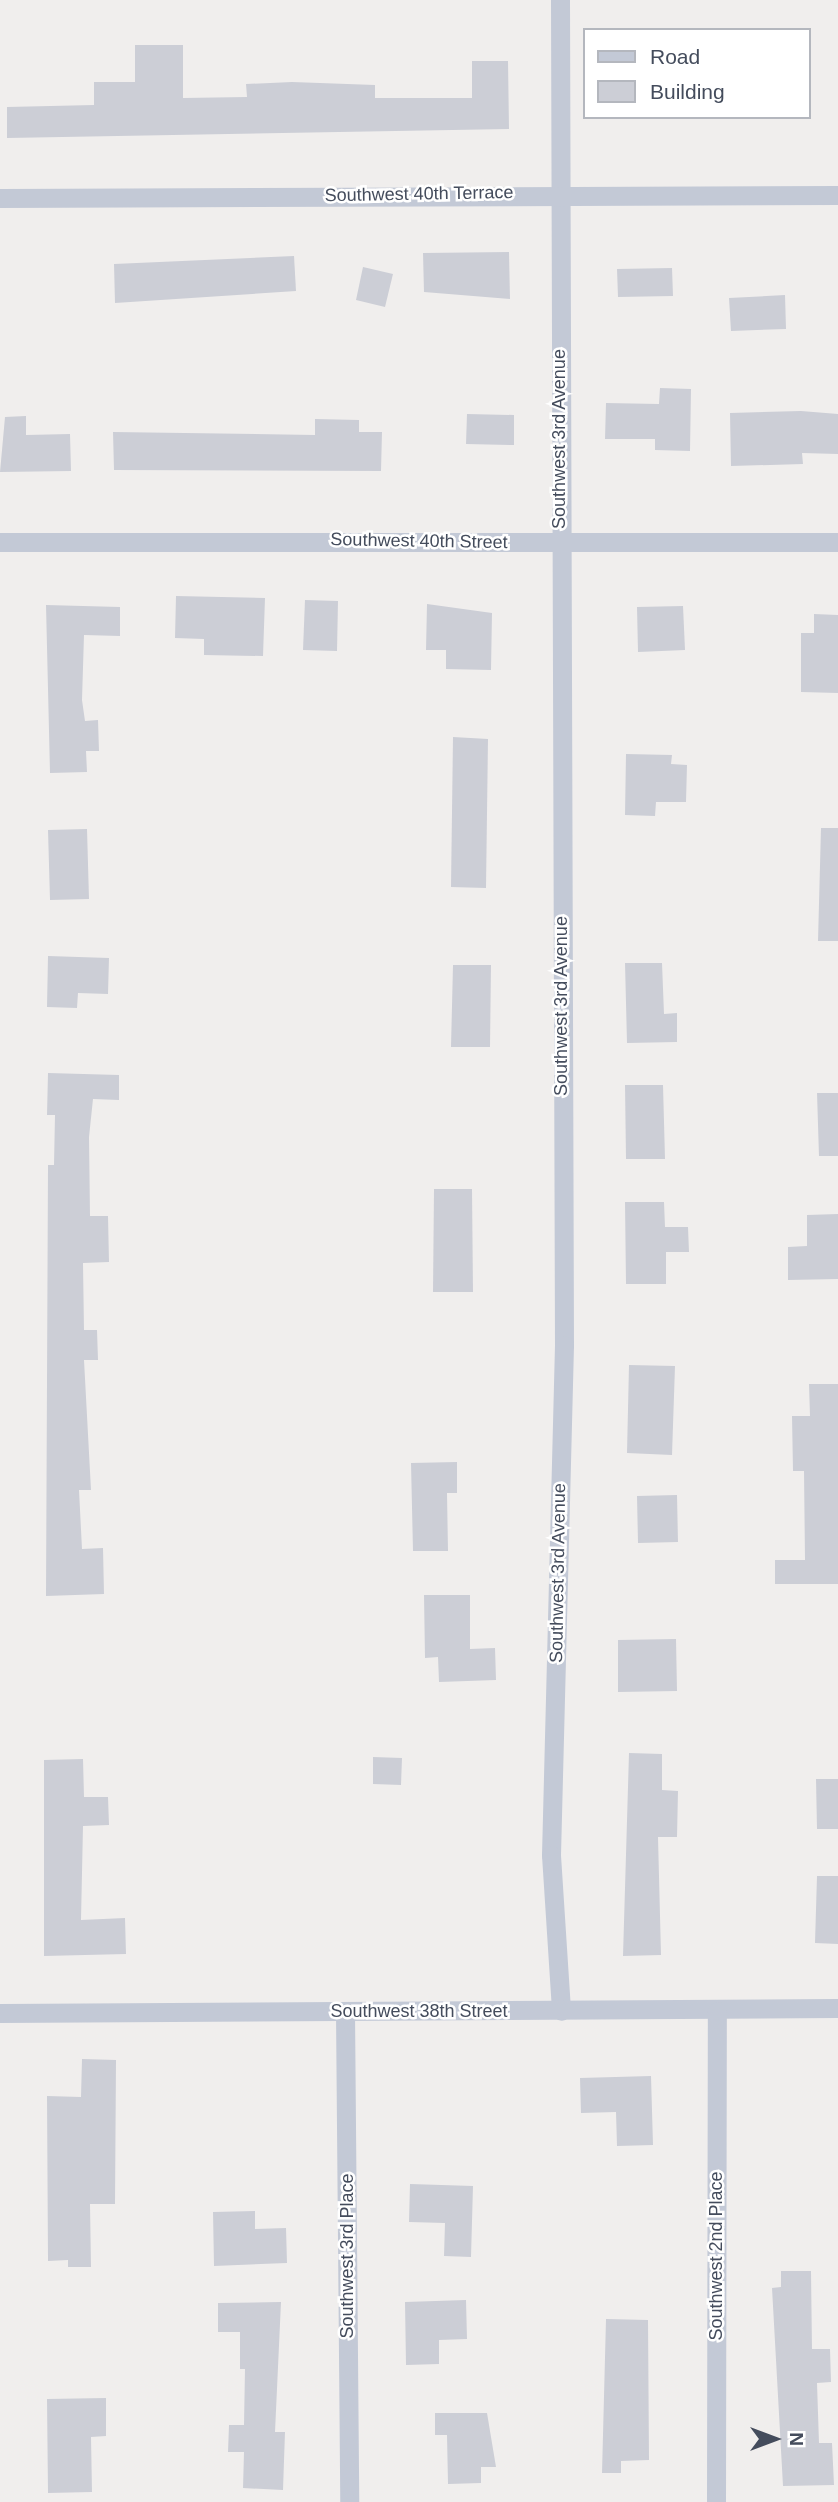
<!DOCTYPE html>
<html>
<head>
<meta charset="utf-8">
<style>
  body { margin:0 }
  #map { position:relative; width:838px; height:2502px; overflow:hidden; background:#f0eeed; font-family:Helvetica,sans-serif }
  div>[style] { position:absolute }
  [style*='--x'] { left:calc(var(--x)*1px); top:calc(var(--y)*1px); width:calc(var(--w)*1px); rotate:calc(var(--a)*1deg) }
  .building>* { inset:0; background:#ccced6 }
  .street>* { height:19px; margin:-9.5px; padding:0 9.5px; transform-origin:9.5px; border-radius:9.5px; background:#c3c9d6 }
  span { translate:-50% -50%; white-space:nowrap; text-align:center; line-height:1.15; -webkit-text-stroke:5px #fff; paint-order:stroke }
  .street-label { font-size:18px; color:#444c5c }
  .legend { position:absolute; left:583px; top:28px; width:228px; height:91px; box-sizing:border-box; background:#fff; border:2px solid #b4b7be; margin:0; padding:9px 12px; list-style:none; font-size:21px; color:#444c5c }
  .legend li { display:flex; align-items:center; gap:14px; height:35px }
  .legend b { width:35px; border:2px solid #b4b7be }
  .north { position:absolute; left:740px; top:2404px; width:70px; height:70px; -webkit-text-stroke:5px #fff; paint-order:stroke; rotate:90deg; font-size:19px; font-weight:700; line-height:28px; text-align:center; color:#444c5c }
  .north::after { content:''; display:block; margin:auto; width:24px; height:32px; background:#444c5c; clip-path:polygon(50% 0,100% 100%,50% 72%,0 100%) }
</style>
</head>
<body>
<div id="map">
  <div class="building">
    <i style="clip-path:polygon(135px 45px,183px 45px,183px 98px,247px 97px,246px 84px,292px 82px,375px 85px,375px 98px,472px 98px,472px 61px,508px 61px,509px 129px,7px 138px,7px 107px,94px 105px,94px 82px,135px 82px)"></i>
    <i style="clip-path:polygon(509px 252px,510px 299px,424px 292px,423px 253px)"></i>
    <i style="clip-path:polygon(294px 256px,296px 291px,115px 303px,114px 264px)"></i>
    <i style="clip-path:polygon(363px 267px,393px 274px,385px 307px,356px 300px)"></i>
    <i style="clip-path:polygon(672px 268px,673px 296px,618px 297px,617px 269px)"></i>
    <i style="clip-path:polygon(785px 295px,786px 329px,731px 331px,729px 298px)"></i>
    <i style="clip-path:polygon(660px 388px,691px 389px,690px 451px,655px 450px,655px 439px,605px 439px,606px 403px,659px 404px)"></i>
    <i style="clip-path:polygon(801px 411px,838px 414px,838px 454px,802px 453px,803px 464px,731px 466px,730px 413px)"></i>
    <i style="clip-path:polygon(467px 414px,514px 415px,514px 445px,466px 444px)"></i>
    <i style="clip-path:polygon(26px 416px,26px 435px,70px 434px,71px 471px,0 472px,5px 417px)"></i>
    <i style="clip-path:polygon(315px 419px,359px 420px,359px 432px,382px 432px,381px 471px,114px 470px,113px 432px,315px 435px)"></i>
    <i style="clip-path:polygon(176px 596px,265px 598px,263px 656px,204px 655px,204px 639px,175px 638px)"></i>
    <i style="clip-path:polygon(305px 600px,338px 601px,337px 651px,303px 650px)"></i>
    <i style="clip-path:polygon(427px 604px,492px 613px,491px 670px,446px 669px,446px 650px,426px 650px)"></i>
    <i style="clip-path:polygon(46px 605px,120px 607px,120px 636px,84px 635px,82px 700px,85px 721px,98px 720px,99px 751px,86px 751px,87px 772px,50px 773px)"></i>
    <i style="clip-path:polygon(683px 606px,685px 650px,638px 652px,637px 607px)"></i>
    <i style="clip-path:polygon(814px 614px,838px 615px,838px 693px,801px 692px,801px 633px,814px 633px)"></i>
    <i style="clip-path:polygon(453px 737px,488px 739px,486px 888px,451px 887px)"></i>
    <i style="clip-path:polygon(626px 754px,672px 755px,671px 764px,687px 765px,686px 802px,656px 802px,655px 816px,625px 815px)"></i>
    <i style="clip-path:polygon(821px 828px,838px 828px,838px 941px,818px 941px)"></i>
    <i style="clip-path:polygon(87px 829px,89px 899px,50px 900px,48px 830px)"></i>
    <i style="clip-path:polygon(48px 956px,109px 958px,108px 994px,78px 993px,77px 1008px,47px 1007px)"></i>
    <i style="clip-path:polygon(625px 963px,662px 963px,664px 1014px,677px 1013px,677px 1042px,627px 1043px)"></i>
    <i style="clip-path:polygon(453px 965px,491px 965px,490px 1047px,451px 1047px)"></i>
    <i style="clip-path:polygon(48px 1073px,119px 1075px,119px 1100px,93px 1099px,89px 1137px,90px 1216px,108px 1216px,109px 1262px,83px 1263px,84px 1330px,97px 1330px,98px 1360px,84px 1360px,91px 1490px,79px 1490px,82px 1549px,103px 1548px,104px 1594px,46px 1596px,48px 1165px,54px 1165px,55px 1115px,47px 1115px)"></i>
    <i style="clip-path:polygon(625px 1085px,663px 1085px,665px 1159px,626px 1159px)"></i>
    <i style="clip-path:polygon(817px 1093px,838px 1093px,838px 1156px,819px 1156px)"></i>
    <i style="clip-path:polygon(434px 1189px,472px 1189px,473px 1292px,433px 1292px)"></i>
    <i style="clip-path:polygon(625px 1202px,664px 1202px,665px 1227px,688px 1227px,689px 1252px,666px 1252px,666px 1284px,626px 1284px)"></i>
    <i style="clip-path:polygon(838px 1214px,838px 1279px,788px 1280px,788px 1247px,807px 1246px,807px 1215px)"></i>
    <i style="clip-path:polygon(629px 1365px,675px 1366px,672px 1455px,627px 1453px)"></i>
    <i style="clip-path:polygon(809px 1384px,838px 1384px,838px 1584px,775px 1584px,775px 1560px,805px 1560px,804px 1471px,793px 1471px,792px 1416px,810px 1416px)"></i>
    <i style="clip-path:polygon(457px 1462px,457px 1493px,447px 1493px,448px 1551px,413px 1551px,411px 1463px)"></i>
    <i style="clip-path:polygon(677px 1495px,678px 1542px,638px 1543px,637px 1496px)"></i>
    <i style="clip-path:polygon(424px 1595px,470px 1595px,470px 1649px,495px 1648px,496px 1680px,439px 1682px,438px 1657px,425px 1658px)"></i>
    <i style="clip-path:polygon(676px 1639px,677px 1691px,618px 1692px,618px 1640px)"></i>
    <i style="clip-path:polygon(629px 1753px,662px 1754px,662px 1790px,678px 1791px,677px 1837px,658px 1837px,661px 1955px,623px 1956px)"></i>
    <i style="clip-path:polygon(373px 1757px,402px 1758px,401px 1785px,373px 1784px)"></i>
    <i style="clip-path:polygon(83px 1759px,84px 1797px,108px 1797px,109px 1825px,83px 1826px,81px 1920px,125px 1918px,126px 1954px,44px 1956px,44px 1760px)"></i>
    <i style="clip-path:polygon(816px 1779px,838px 1779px,838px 1829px,817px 1829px)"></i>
    <i style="clip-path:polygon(817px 1876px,838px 1876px,838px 1944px,815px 1943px)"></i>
    <i style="clip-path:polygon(82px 2059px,116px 2060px,115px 2204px,90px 2204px,91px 2267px,68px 2267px,68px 2260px,48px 2261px,47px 2096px,81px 2097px)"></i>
    <i style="clip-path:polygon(651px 2076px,653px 2145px,617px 2146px,616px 2112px,581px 2113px,580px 2078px)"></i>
    <i style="clip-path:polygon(410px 2184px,473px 2186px,471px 2257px,444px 2256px,445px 2223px,409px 2222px)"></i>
    <i style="clip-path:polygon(255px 2211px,255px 2229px,286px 2228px,287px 2263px,214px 2266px,213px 2212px)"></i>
    <i style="clip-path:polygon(781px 2271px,811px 2271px,812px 2349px,830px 2349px,831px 2382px,817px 2383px,819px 2443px,832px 2443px,834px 2485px,783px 2486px,772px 2288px,781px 2287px)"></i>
    <i style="clip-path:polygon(466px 2300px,467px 2339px,439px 2340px,439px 2364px,406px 2365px,405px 2302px)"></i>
    <i style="clip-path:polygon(281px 2302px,275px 2432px,285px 2432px,283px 2490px,243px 2488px,244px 2452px,228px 2452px,229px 2425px,244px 2425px,245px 2369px,240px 2369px,240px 2332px,218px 2332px,218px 2303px)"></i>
    <i style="clip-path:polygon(606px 2319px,648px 2320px,649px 2460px,621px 2461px,621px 2473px,602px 2473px)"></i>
    <i style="clip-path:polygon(106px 2398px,106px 2436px,91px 2437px,92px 2492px,48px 2493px,47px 2399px)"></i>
    <i style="clip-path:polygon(435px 2413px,487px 2413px,496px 2467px,481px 2467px,481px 2483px,448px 2484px,447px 2435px,435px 2435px)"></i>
  </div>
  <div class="street">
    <i style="--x:560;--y:0;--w:1345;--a:89.83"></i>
    <i style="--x:564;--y:1345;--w:510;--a:91.46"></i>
    <i style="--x:551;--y:1855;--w:156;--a:86.3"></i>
    <i style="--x:0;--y:198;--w:838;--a:-0.21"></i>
    <i style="--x:0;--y:542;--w:838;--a:0"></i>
    <i style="--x:345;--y:2011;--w:491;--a:89.5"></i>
    <i style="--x:0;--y:2013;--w:838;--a:-0.34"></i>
    <i style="--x:716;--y:2502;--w:491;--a:-89.9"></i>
  </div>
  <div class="street-label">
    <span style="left:419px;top:194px;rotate:-1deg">Southwest 40th Terrace</span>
    <span style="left:559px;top:439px;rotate:-90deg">Southwest 3rd Avenue</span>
    <span style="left:419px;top:541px;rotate:1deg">Southwest 40th Street</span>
    <span style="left:561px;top:1006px;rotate:-90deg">Southwest 3rd Avenue</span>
    <span style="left:558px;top:1573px;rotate:-89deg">Southwest 3rd Avenue</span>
    <span style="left:419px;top:2011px">Southwest 38th Street</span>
    <span style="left:347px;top:2256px;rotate:-90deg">Southwest 3rd Place</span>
    <span style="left:716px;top:2256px;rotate:-90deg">Southwest 2nd Place</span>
  </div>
  <ul class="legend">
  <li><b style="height:9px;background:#c3c9d6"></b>Road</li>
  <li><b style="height:19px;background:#ccced6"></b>Building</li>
  </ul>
  <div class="north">N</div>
</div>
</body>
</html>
